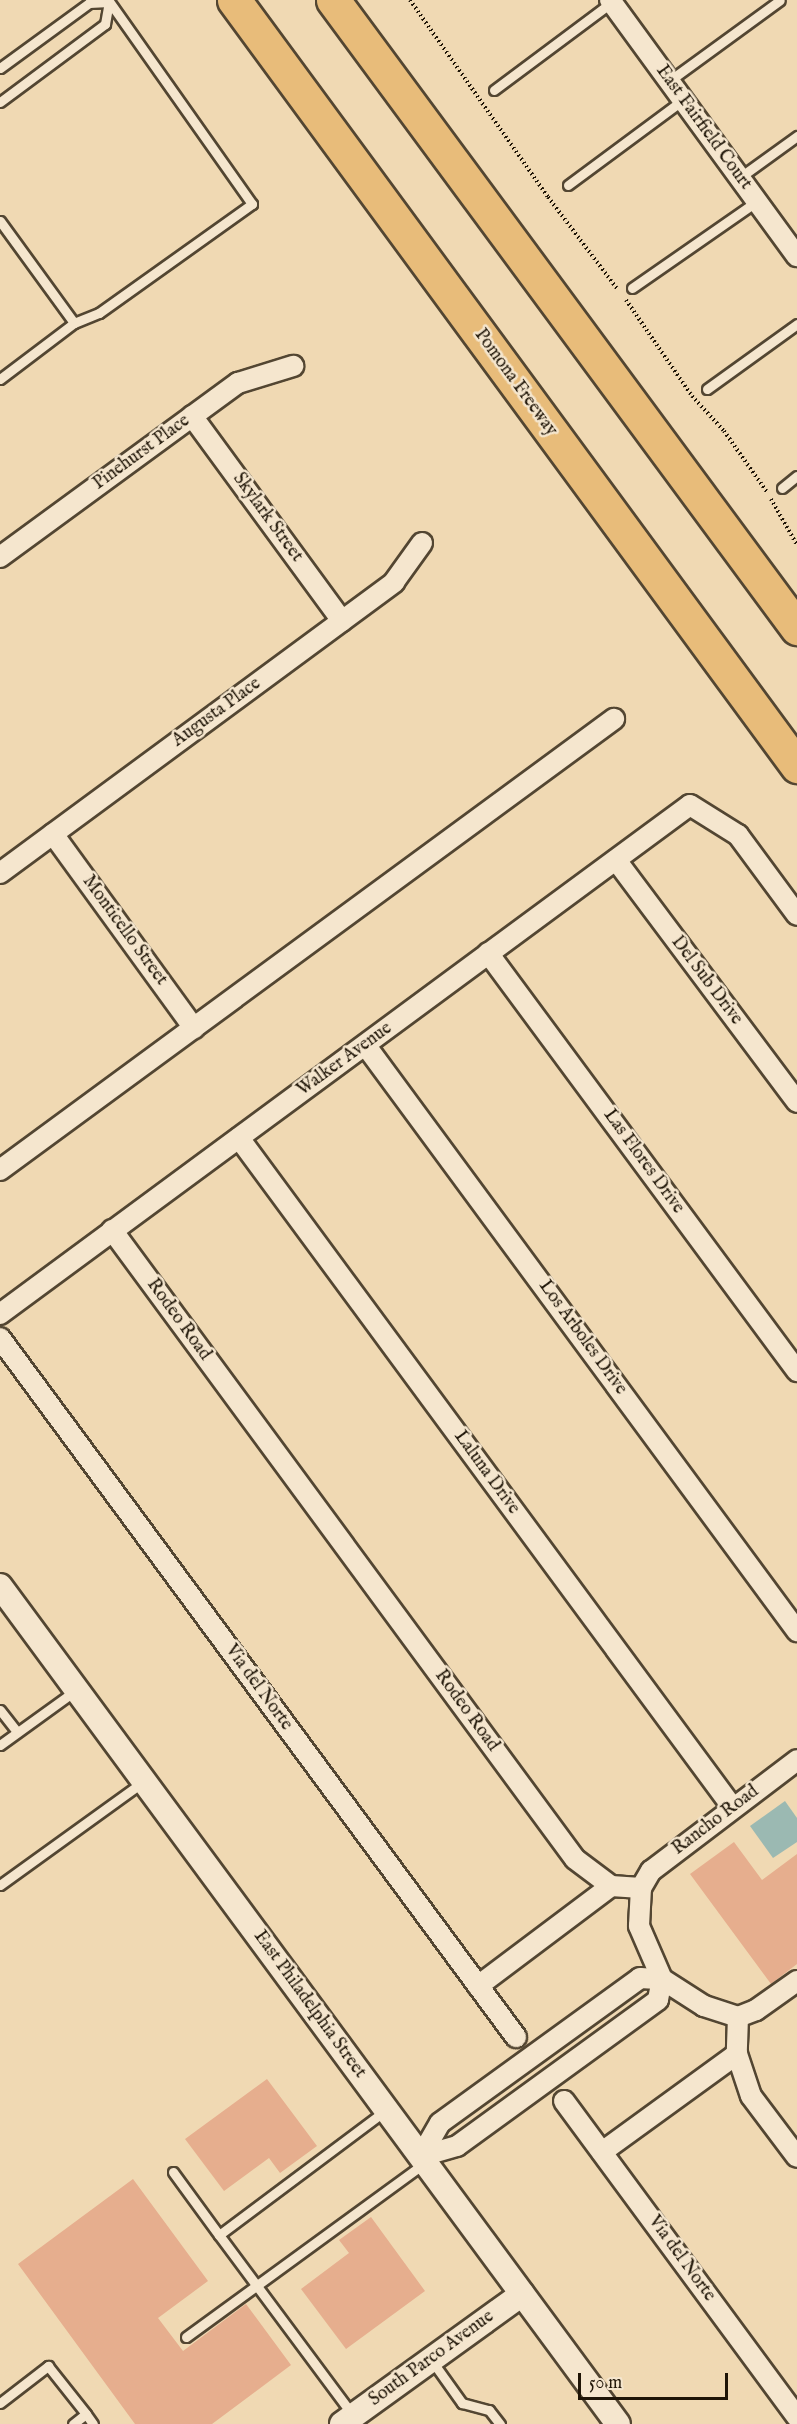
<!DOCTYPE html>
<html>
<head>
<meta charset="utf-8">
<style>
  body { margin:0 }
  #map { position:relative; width:797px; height:2424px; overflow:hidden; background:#f0d9b3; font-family:"IM FELL English",serif }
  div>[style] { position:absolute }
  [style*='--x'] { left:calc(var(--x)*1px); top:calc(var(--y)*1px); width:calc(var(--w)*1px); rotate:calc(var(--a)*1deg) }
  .water>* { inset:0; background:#9bb9b2 }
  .building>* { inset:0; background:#e6ae8e }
  .path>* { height:4px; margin-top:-2px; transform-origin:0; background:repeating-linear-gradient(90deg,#1f1507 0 1.5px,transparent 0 4.5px) }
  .roads { filter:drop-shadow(2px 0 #534632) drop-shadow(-2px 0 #534632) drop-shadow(0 2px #534632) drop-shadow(0 -2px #534632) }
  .service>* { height:9px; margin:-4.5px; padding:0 4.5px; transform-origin:4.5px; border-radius:4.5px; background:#f5e6ce }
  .minor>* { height:20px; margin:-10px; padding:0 10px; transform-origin:10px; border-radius:10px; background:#f5e6ce }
  .tertiary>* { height:24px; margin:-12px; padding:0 12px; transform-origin:12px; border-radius:12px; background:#f5e6ce }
  .motorway>* { height:33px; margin:-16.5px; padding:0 16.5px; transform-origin:16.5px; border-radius:16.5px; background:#e8bc7a }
  span { translate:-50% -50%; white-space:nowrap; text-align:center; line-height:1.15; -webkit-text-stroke:5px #f5e6ce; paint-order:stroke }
  .street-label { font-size:18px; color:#1f1507 }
  .scale { position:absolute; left:578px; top:2373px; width:150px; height:27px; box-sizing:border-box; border:3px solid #1f1507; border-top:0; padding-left:8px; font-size:18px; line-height:21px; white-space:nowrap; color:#1f1507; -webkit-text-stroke:4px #f5e6ce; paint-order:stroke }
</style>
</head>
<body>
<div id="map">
  <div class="water">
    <i style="clip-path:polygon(785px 1801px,797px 1818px,797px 1842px,773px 1858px,750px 1826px)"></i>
  </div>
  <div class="building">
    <i style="clip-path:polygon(734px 1842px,762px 1880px,797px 1854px,797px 1964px,771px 1984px,690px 1874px)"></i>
    <i style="clip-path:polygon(267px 2079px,317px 2146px,280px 2173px,269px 2158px,224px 2191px,185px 2139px)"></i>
    <i style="clip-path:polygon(133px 2179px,208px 2281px,158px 2318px,183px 2351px,246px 2304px,291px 2365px,212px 2424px,135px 2424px,18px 2264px)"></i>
    <i style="clip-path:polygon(371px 2217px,425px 2291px,346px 2349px,301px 2289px,349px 2253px,339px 2240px)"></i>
  </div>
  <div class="path">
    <i style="--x:410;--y:0;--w:241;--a:55"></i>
    <i style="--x:548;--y:197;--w:116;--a:53"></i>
    <i style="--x:626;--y:300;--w:116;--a:55.5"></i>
    <i style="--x:692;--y:396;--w:47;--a:47.6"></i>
    <i style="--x:724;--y:431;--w:75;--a:54.8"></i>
    <i style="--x:771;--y:499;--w:53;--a:60.5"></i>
  </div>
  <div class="roads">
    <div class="service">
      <i style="--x:0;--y:68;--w:110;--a:-36.1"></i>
      <i style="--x:89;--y:3;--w:20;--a:-3"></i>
      <i style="--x:669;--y:81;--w:137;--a:-36.1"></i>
      <i style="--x:494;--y:90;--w:147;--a:-36.7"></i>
      <i style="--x:0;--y:102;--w:131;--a:-36.6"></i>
      <i style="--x:105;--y:24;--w:22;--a:-80"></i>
      <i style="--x:739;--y:178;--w:72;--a:-35.9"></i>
      <i style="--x:568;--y:185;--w:143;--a:-36.5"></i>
      <i style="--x:0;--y:221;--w:126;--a:54"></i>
      <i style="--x:74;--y:323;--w:93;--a:142.9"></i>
      <i style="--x:632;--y:288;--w:152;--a:-34.8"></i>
      <i style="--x:74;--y:323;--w:27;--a:-22"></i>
      <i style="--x:99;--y:313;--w:188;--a:-35.5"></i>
      <i style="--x:252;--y:204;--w:250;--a:-125.2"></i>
      <i style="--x:707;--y:389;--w:111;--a:-35.8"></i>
      <i style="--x:782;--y:488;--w:19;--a:-39"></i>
      <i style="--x:0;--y:1710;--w:28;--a:52"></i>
      <i style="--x:0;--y:1745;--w:92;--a:-35.8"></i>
      <i style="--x:0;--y:1885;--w:178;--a:-35.8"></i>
      <i style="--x:173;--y:2172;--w:78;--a:53.9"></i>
      <i style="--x:186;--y:2337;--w:293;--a:-36.1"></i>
      <i style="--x:432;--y:2361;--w:52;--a:54.5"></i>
      <i style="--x:462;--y:2403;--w:28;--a:15"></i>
      <i style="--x:489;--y:2410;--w:18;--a:52"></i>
      <i style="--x:0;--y:2403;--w:61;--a:-37.6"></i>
      <i style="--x:48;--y:2366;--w:61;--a:51.6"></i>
      <i style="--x:352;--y:2414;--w:223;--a:-126.6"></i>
      <i style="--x:219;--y:2235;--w:207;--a:-36.8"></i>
      <i style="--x:73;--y:2424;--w:16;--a:-38"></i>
      <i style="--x:86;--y:2414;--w:12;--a:55"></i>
    </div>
    <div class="minor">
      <i style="--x:610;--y:0;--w:317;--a:53.9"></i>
      <i style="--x:192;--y:416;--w:254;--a:53.8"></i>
      <i style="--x:0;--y:557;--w:295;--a:-36.2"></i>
      <i style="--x:238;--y:383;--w:58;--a:-17.2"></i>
      <i style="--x:53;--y:834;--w:240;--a:54"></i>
      <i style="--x:616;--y:860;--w:302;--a:53.2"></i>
      <i style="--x:0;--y:873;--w:490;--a:-36.4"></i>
      <i style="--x:394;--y:582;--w:48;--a:-54.3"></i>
      <i style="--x:488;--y:953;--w:520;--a:53.53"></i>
      <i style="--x:366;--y:1046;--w:727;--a:53.62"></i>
      <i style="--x:239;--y:1138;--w:832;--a:53.6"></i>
      <i style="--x:0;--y:1170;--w:762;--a:-36.3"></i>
      <i style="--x:112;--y:1230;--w:781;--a:53.64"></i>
      <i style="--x:575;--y:1859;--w:45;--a:36.9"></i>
      <i style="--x:611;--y:1886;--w:30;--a:4"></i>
      <i style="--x:0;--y:1314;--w:857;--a:-36.42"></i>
      <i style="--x:690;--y:805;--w:57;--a:32"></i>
      <i style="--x:738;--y:835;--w:99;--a:53.6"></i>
      <i style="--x:0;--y:1338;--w:869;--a:53.57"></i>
      <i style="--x:640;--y:1978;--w:22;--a:3"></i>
      <i style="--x:662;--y:1979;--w:21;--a:101"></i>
      <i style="--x:658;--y:2000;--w:248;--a:144"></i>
      <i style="--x:457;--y:2146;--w:37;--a:164"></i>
      <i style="--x:421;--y:2156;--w:38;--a:-60"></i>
      <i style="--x:440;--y:2123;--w:247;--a:-35.9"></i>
      <i style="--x:478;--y:1986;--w:166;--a:-36.9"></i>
      <i style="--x:738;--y:2017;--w:36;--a:-162"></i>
      <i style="--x:704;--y:2006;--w:50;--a:-147.3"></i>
      <i style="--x:662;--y:1979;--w:58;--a:-113.5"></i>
      <i style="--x:639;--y:1926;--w:38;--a:-87"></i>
      <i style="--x:641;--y:1888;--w:20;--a:-60"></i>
      <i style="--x:651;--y:1871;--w:183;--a:-37.2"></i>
      <i style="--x:738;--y:2017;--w:37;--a:92"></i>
      <i style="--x:737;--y:2054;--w:44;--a:71.6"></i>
      <i style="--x:751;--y:2096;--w:76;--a:53"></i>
      <i style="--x:738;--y:2017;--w:19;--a:-21"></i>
      <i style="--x:756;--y:2010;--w:50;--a:-35.3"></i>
      <i style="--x:564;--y:2101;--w:393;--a:53.6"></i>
      <i style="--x:602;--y:2152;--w:167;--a:-36"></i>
    </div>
    <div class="tertiary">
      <i style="--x:0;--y:1586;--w:1041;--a:53.59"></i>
      <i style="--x:342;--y:2424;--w:222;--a:-35.8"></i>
    </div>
    <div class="motorway">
      <i style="--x:234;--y:0;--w:951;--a:53.68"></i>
      <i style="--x:333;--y:0;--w:781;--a:53.54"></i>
    </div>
  </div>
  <div class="street-label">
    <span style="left:703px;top:128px;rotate:54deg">East Fairfield Court</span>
    <span style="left:515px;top:383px;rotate:54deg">Pomona Freeway</span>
    <span style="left:142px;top:453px;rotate:-36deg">Pinehurst Place</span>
    <span style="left:267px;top:518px;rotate:54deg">Skylark Street</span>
    <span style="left:217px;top:713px;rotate:-36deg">Augusta Place</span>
    <span style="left:124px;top:931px;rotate:54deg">Monticello Street</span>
    <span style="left:706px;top:981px;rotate:53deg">Del Sub Drive</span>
    <span style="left:345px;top:1060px;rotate:-36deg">Walker Avenue</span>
    <span style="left:643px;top:1162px;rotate:54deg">Las Flores Drive</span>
    <span style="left:178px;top:1320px;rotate:54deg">Rodeo Road</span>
    <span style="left:582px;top:1338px;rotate:54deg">Los Arboles Drive</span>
    <span style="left:486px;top:1473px;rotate:54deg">Laluna Drive</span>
    <span style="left:258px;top:1688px;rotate:54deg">Via del Norte</span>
    <span style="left:466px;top:1711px;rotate:54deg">Rodeo Road</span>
    <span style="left:716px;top:1821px;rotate:-37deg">Rancho Road</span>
    <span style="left:309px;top:2005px;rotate:54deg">East Philadelphia Street</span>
    <span style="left:681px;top:2259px;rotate:54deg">Via del Norte</span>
    <span style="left:432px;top:2359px;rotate:-36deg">South Parco Avenue</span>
  </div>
  <div class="scale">50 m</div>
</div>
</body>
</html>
